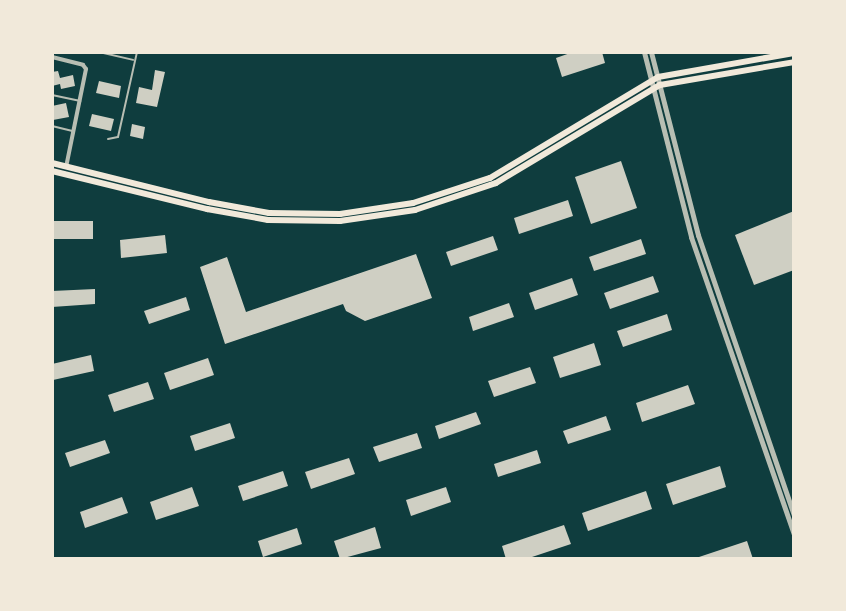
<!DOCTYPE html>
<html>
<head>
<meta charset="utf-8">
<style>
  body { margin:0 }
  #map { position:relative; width:846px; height:611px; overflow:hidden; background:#0f3d3e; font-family:Commissioner,sans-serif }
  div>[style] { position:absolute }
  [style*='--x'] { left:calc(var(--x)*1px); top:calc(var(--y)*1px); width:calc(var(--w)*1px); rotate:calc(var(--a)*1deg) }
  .building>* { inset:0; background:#cfcfc3 }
  .service>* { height:2px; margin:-1px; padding:0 1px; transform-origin:1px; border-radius:1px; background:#b8beb3 }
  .minor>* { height:4px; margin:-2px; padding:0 2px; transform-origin:2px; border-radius:2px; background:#b8beb3 }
  .tertiary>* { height:5px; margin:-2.5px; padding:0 2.5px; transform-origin:2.5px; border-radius:2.5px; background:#b8beb3 }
  .secondary>* { height:6px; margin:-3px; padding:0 3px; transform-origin:3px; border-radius:3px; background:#f1e9da }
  span { translate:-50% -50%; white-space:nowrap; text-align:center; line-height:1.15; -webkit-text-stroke:6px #f1e9da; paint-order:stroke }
  .frame { position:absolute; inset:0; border:54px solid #f1e9da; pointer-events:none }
</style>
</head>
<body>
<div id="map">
  <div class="building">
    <i style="clip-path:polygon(573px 52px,602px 52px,605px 63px,562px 77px,556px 58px)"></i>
    <i style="clip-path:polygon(155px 70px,165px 72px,157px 107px,136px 103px,139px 87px,152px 90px)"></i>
    <i style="clip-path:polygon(58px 71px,60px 78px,73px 75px,75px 86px,61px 89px,60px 84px,52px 86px,52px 72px)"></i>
    <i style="clip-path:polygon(99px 81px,121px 86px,119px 98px,96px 93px)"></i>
    <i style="clip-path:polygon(66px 103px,69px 117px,53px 120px,52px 106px)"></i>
    <i style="clip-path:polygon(92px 114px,114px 119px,111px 131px,89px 126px)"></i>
    <i style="clip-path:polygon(132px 124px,145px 127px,143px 139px,130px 136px)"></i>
    <i style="clip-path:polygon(621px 161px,637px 208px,591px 224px,575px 177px)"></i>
    <i style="clip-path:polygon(568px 200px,573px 216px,519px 234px,514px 218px)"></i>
    <i style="clip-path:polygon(794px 211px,794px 270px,754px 285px,735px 235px)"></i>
    <i style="clip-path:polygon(52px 221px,93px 221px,93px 239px,52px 239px)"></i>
    <i style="clip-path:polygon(165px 235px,167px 253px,121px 258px,120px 240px)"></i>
    <i style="clip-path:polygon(493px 236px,498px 250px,451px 266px,446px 252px)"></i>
    <i style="clip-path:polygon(641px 239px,646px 254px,594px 271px,589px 257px)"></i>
    <i style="clip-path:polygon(416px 254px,432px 298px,365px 321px,346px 311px,343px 304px,225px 344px,200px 267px,227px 257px,246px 312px)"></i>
    <i style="clip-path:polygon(653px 276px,659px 292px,610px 309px,604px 293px)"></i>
    <i style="clip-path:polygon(572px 278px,578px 295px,535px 310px,529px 293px)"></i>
    <i style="clip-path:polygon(95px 289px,95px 304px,52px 307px,52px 291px)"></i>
    <i style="clip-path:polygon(186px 297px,190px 310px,149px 324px,144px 311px)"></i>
    <i style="clip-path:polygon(509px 303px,514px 317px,473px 331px,469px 317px)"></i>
    <i style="clip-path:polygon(667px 314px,672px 330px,623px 347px,617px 331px)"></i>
    <i style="clip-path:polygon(594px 343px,601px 365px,560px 378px,553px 357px)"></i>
    <i style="clip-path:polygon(91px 355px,94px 371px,53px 380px,52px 364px)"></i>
    <i style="clip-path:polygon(208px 358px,214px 375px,170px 390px,164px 373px)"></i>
    <i style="clip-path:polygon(530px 367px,536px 383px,494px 397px,488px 381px)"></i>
    <i style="clip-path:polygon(148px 382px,154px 399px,114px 412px,108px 395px)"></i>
    <i style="clip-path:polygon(688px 385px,695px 404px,642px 422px,636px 403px)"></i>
    <i style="clip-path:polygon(476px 412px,481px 424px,439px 439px,435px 426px)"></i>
    <i style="clip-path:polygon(606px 416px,611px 430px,568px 444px,563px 431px)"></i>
    <i style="clip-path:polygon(230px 423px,235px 438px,195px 451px,190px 436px)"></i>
    <i style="clip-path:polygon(417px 433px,422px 448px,379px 462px,373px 447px)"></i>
    <i style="clip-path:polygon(105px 440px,110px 453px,70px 467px,65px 453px)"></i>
    <i style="clip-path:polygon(537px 450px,541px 463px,498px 477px,494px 464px)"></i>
    <i style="clip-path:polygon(349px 458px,355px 474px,311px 489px,305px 472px)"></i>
    <i style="clip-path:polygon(720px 466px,726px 487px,673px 505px,666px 484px)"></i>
    <i style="clip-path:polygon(283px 471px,288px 486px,243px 501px,238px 486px)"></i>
    <i style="clip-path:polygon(192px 487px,199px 506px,156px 520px,150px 502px)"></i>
    <i style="clip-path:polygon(446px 487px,451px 502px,411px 516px,406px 500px)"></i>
    <i style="clip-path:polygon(646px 491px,652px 509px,588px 531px,582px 513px)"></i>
    <i style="clip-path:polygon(122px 497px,128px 513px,85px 528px,80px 512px)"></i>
    <i style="clip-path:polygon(564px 525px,571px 544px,526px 559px,506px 559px,502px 546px)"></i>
    <i style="clip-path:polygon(375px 527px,381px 548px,340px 559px,334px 541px)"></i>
    <i style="clip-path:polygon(297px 528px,302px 544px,263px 557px,258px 541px)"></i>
    <i style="clip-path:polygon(747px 541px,753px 559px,696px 559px,696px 558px)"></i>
  </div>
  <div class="service">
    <i style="--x:99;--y:52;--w:35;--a:13"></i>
    <i style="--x:72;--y:53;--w:5;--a:-11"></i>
    <i style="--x:52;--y:95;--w:29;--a:12"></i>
    <i style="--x:52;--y:126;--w:21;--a:14"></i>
    <i style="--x:108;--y:139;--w:10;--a:-11"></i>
    <i style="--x:118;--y:137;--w:87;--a:-77.4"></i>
  </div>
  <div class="minor">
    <i style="--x:52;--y:57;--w:32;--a:14"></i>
    <i style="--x:83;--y:65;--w:5;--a:53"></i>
    <i style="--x:86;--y:69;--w:100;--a:101.5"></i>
  </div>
  <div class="tertiary">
    <i style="--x:644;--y:52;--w:191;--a:75.7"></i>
    <i style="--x:691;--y:237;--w:314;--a:70.9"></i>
    <i style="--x:651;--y:52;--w:189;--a:75.6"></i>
    <i style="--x:698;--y:235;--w:296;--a:71.1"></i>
  </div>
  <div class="secondary">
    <i style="--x:52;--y:163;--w:162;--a:14"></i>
    <i style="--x:209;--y:202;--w:61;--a:10.4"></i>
    <i style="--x:269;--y:213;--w:71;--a:0.8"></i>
    <i style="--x:340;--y:214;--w:74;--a:-8.6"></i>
    <i style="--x:413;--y:203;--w:81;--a:-18"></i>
    <i style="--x:490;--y:178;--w:196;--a:-31"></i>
    <i style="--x:658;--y:77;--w:138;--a:-10"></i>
    <i style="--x:52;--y:171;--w:160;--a:13.8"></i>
    <i style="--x:207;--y:209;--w:62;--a:10.2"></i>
    <i style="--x:268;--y:220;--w:72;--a:0.8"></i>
    <i style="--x:340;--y:221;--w:76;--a:-8.3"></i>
    <i style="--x:415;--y:210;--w:85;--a:-18.4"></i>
    <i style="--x:496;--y:183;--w:191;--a:-30.9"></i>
    <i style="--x:660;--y:85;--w:136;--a:-9.7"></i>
  </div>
  <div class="frame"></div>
</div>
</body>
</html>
